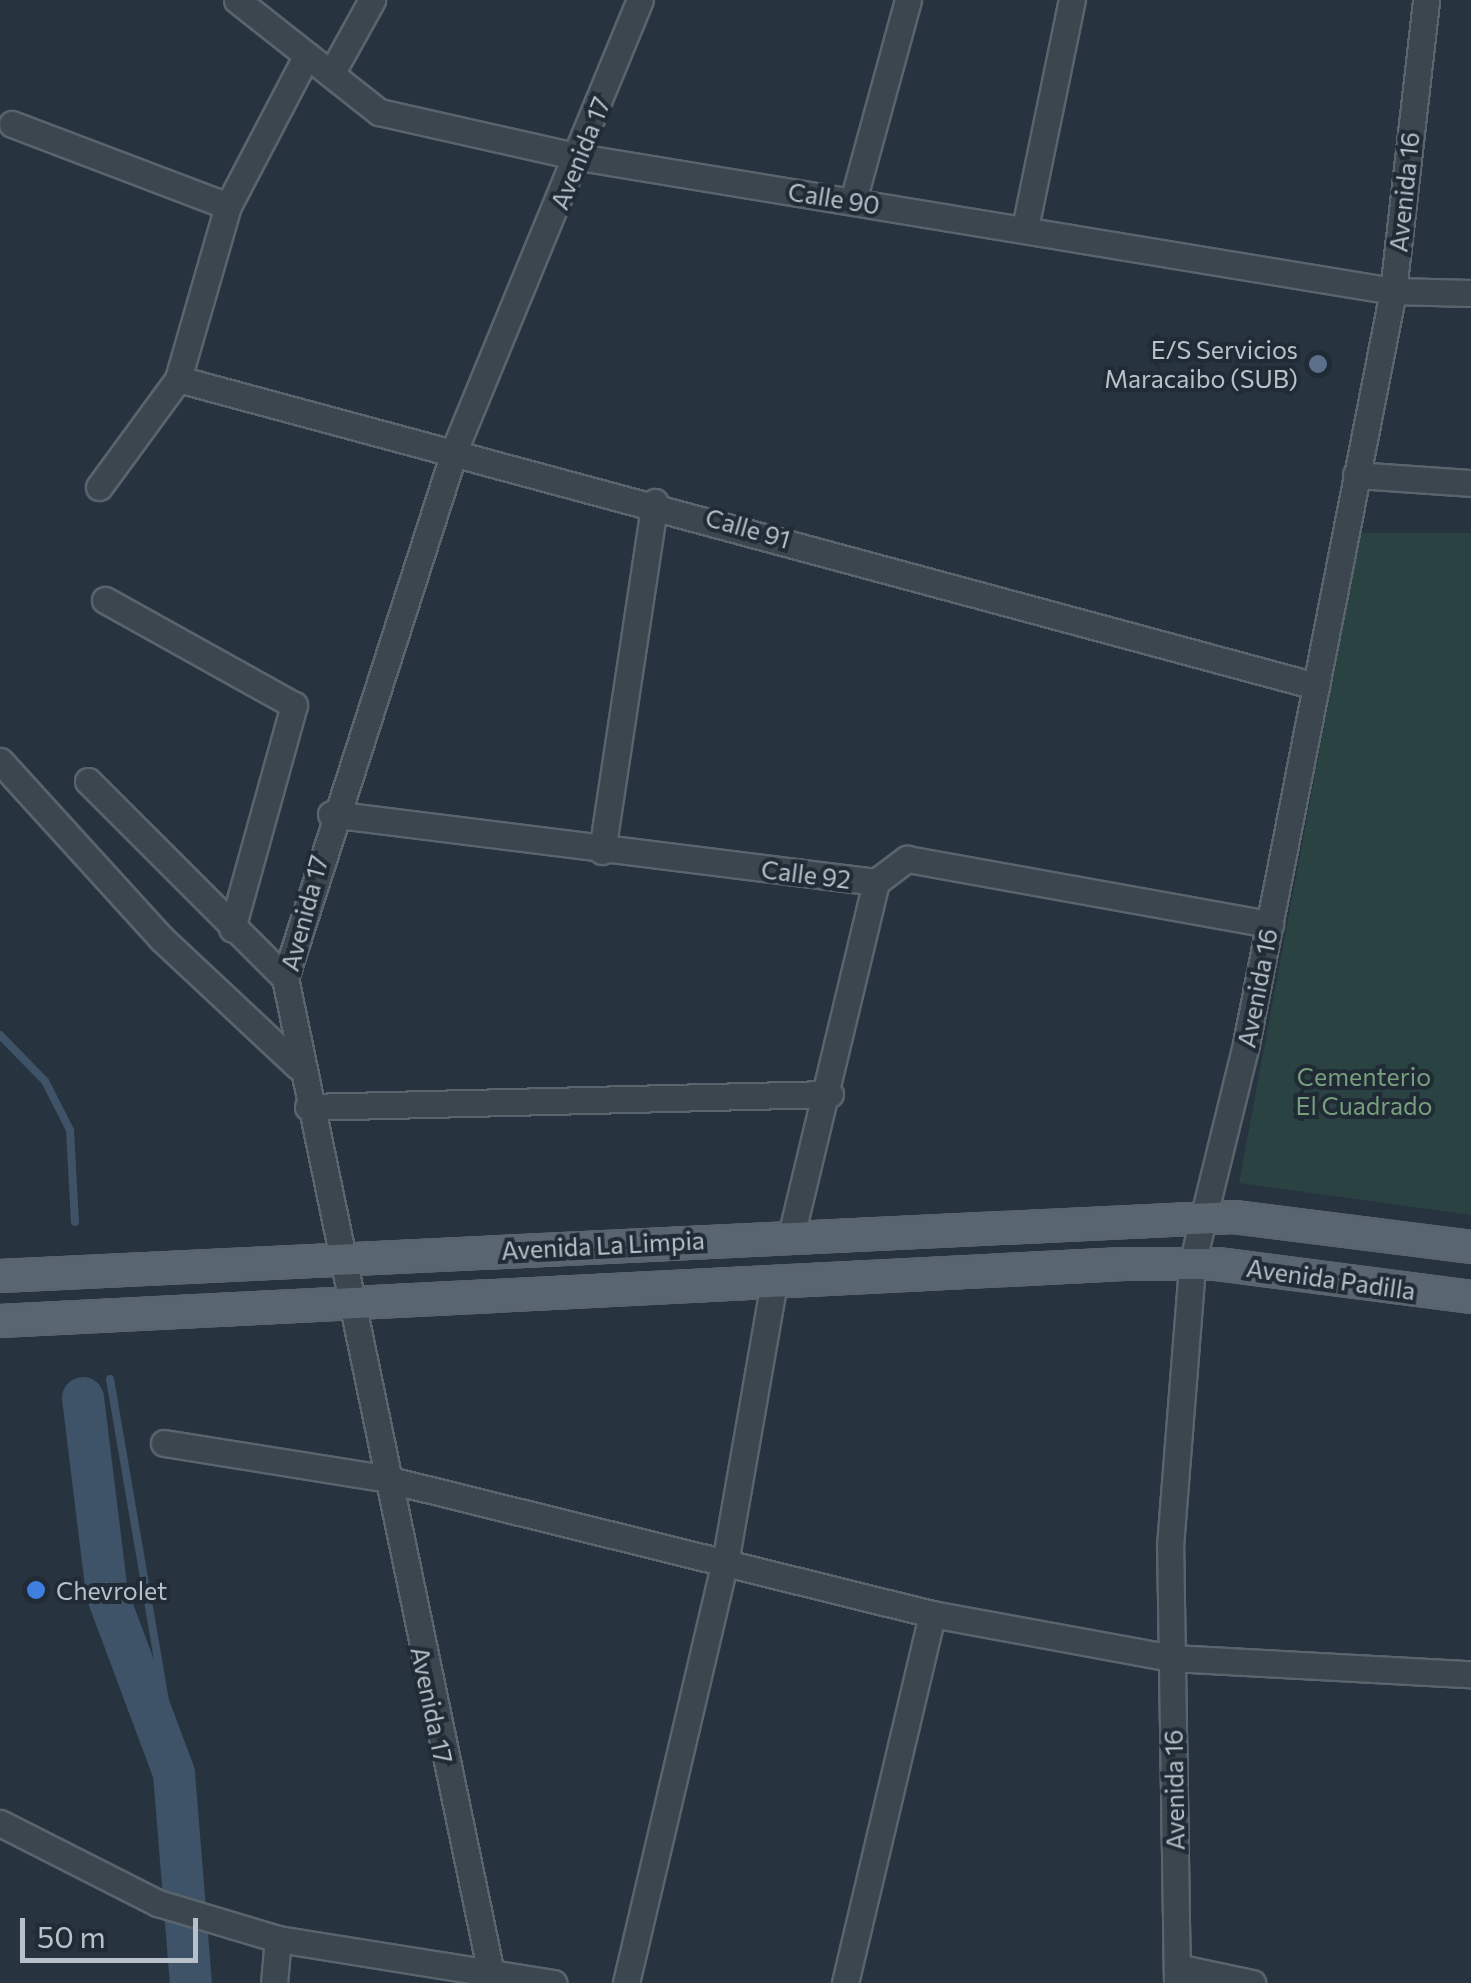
<!DOCTYPE html>
<html>
<head>
<meta charset="utf-8">
<style>
  body { margin:0 }
  #map { position:relative; width:1471px; height:1983px; overflow:hidden; background:#27343f; font-family:Commissioner,sans-serif }
  div>[style] { position:absolute }
  [style*='--x'] { left:calc(var(--x)*1px); top:calc(var(--y)*1px); width:calc(var(--w)*1px); rotate:calc(var(--a)*1deg) }
  .green>* { inset:0; background:#2a4242 }
  .stream>* { height:8px; margin:-4px; padding:0 4px; transform-origin:4px; border-radius:4px; background:#3e5367 }
  .river>* { height:42px; margin:-21px; padding:0 21px; transform-origin:21px; border-radius:21px; background:#3e5367 }
  .roads { filter:drop-shadow(2px 0 #59646d) drop-shadow(-2px 0 #59646d) drop-shadow(0 2px #59646d) drop-shadow(0 -2px #59646d) }
  .minor>* { height:25px; margin:-12.5px; padding:0 12.5px; transform-origin:12.5px; border-radius:12.5px; background:#3b464f }
  .major>* { height:30px; margin:-15px; padding:0 15px; transform-origin:15px; border-radius:15px; background:#59656f }
  .dots>* { width:28px; height:28px; translate:-50% -50%; box-sizing:border-box; border:5px solid #202b35; border-radius:50% }
  span { translate:-50% -50%; white-space:nowrap; text-align:center; line-height:1.15; -webkit-text-stroke:8px #202b35; paint-order:stroke }
  .street-label { font-size:25px; color:#b8c1ca }
  .poi-label { font-size:25px; color:#b8c1ca }
  .right { translate:-100% -50%; text-align:right }
  .left { translate:0 -50%; text-align:left }
  .park-label { font-size:25px; color:#779e7d }
  .scale { position:absolute; left:20px; top:1918px; width:178px; height:45px; box-sizing:border-box; border:5px solid #b8c1ca; border-top:0; padding-left:12px; font-size:30px; line-height:35px; white-space:nowrap; color:#b8c1ca; -webkit-text-stroke:8px #202b35; paint-order:stroke }
</style>
</head>
<body>
<div id="map">
  <div class="green">
    <i style="clip-path:polygon(1360px 533px,1471px 533px,1471px 1215px,1239px 1183px)"></i>
  </div>
  <div class="stream">
    <i style="--x:0;--y:1035;--w:64;--a:45.6"></i>
    <i style="--x:45;--y:1081;--w:55;--a:63"></i>
    <i style="--x:70;--y:1130;--w:92;--a:86.9"></i>
    <i style="--x:110;--y:1379;--w:546;--a:80.3"></i>
    <i style="--x:202;--y:1917;--w:67;--a:98.6"></i>
  </div>
  <div class="river">
    <i style="--x:83;--y:1398;--w:197;--a:83"></i>
    <i style="--x:107;--y:1594;--w:191;--a:69.5"></i>
    <i style="--x:174;--y:1773;--w:211;--a:85.4"></i>
  </div>
  <div class="roads">
    <div class="minor">
      <i style="--x:237;--y:0;--w:181;--a:38.3"></i>
      <i style="--x:379;--y:112;--w:205;--a:12.7"></i>
      <i style="--x:579;--y:157;--w:825;--a:9.35"></i>
      <i style="--x:1393;--y:291;--w:78;--a:1.5"></i>
      <i style="--x:331;--y:74;--w:85;--a:-61"></i>
      <i style="--x:12;--y:124;--w:231;--a:20.8"></i>
      <i style="--x:853;--y:201;--w:208;--a:-74.7"></i>
      <i style="--x:1025;--y:228;--w:233;--a:-78.4"></i>
      <i style="--x:178;--y:379;--w:1179;--a:15.1"></i>
      <i style="--x:1356;--y:475;--w:115;--a:4"></i>
      <i style="--x:99;--y:487;--w:134;--a:-53.8"></i>
      <i style="--x:178;--y:379;--w:180;--a:-73.9"></i>
      <i style="--x:228;--y:206;--w:170;--a:-62.4"></i>
      <i style="--x:105;--y:600;--w:216;--a:29.1"></i>
      <i style="--x:294;--y:705;--w:232;--a:105.5"></i>
      <i style="--x:0;--y:761;--w:239;--a:47.7"></i>
      <i style="--x:161;--y:938;--w:187;--a:43.1"></i>
      <i style="--x:88;--y:781;--w:279;--a:45"></i>
      <i style="--x:331;--y:814;--w:549;--a:7.11"></i>
      <i style="--x:876;--y:882;--w:39;--a:-37"></i>
      <i style="--x:907;--y:859;--w:369;--a:10.2"></i>
      <i style="--x:602;--y:851;--w:353;--a:-81.4"></i>
      <i style="--x:308;--y:1107;--w:522;--a:-1.43"></i>
      <i style="--x:791;--y:1236;--w:364;--a:-76.5"></i>
      <i style="--x:164;--y:1443;--w:221;--a:9.1"></i>
      <i style="--x:382;--y:1478;--w:567;--a:13.89"></i>
      <i style="--x:932;--y:1614;--w:243;--a:10.4"></i>
      <i style="--x:1171;--y:1658;--w:300;--a:3.1"></i>
      <i style="--x:0;--y:1823;--w:177;--a:26.9"></i>
      <i style="--x:158;--y:1903;--w:125;--a:16.7"></i>
      <i style="--x:278;--y:1939;--w:279;--a:9.1"></i>
      <i style="--x:1177;--y:1967;--w:77;--a:12"></i>
      <i style="--x:274;--y:1983;--w:44;--a:-84.8"></i>
      <i style="--x:493;--y:1983;--w:1026;--a:-101.69"></i>
      <i style="--x:285;--y:978;--w:559;--a:-72.18"></i>
      <i style="--x:456;--y:446;--w:482;--a:-67.6"></i>
      <i style="--x:626;--y:1983;--w:438;--a:-76.8"></i>
      <i style="--x:726;--y:1557;--w:280;--a:-80.1"></i>
      <i style="--x:845;--y:1983;--w:379;--a:-76.7"></i>
      <i style="--x:1177;--y:1983;--w:437;--a:-90.9"></i>
      <i style="--x:1170;--y:1546;--w:283;--a:-85.5"></i>
      <i style="--x:1192;--y:1264;--w:227;--a:-76.2"></i>
      <i style="--x:1246;--y:1044;--w:767;--a:-78.95"></i>
      <i style="--x:1393;--y:291;--w:293;--a:-83.5"></i>
    </div>
    <div class="major">
      <i style="--x:0;--y:1276;--w:1235;--a:-2.74"></i>
      <i style="--x:1234;--y:1217;--w:239;--a:7.2"></i>
      <i style="--x:0;--y:1321;--w:1125;--a:-2.9"></i>
      <i style="--x:1124;--y:1264;--w:93;--a:0"></i>
      <i style="--x:1217;--y:1264;--w:256;--a:7.4"></i>
    </div>
  </div>
  <div class="dots">
    <i style="left:1318px;top:364px;background:#5c6f8a"></i>
    <i style="left:36px;top:1590px;background:#3f7fe0"></i>
  </div>
  <div class="street-label">
    <span style="left:580px;top:153px;rotate:-68deg">Avenida 17</span>
    <span style="left:1404px;top:192px;rotate:-84deg">Avenida 16</span>
    <span style="left:834px;top:198px;rotate:9deg">Calle 90</span>
    <span style="left:748px;top:528px;rotate:16deg">Calle 91</span>
    <span style="left:806px;top:874px;rotate:7deg">Calle 92</span>
    <span style="left:304px;top:913px;rotate:-75deg">Avenida 17</span>
    <span style="left:1257px;top:988px;rotate:-79deg">Avenida 16</span>
    <span style="left:603px;top:1245px;rotate:-3deg">Avenida La Limpia</span>
    <span style="left:1331px;top:1279px;rotate:8deg">Avenida Padilla</span>
    <span style="left:432px;top:1705px;rotate:78deg">Avenida 17</span>
    <span style="left:1174px;top:1790px;rotate:-91deg">Avenida 16</span>
  </div>
  <div class="poi-label">
    <span class="right" style="left:1298px;top:364px">E/S Servicios<br>Maracaibo (SUB)</span>
    <span class="left" style="left:56px;top:1590px">Chevrolet</span>
  </div>
  <div class="park-label">
    <span style="left:1364px;top:1091px">Cementerio<br>El Cuadrado</span>
  </div>
  <div class="scale">50 m</div>
</div>
</body>
</html>
